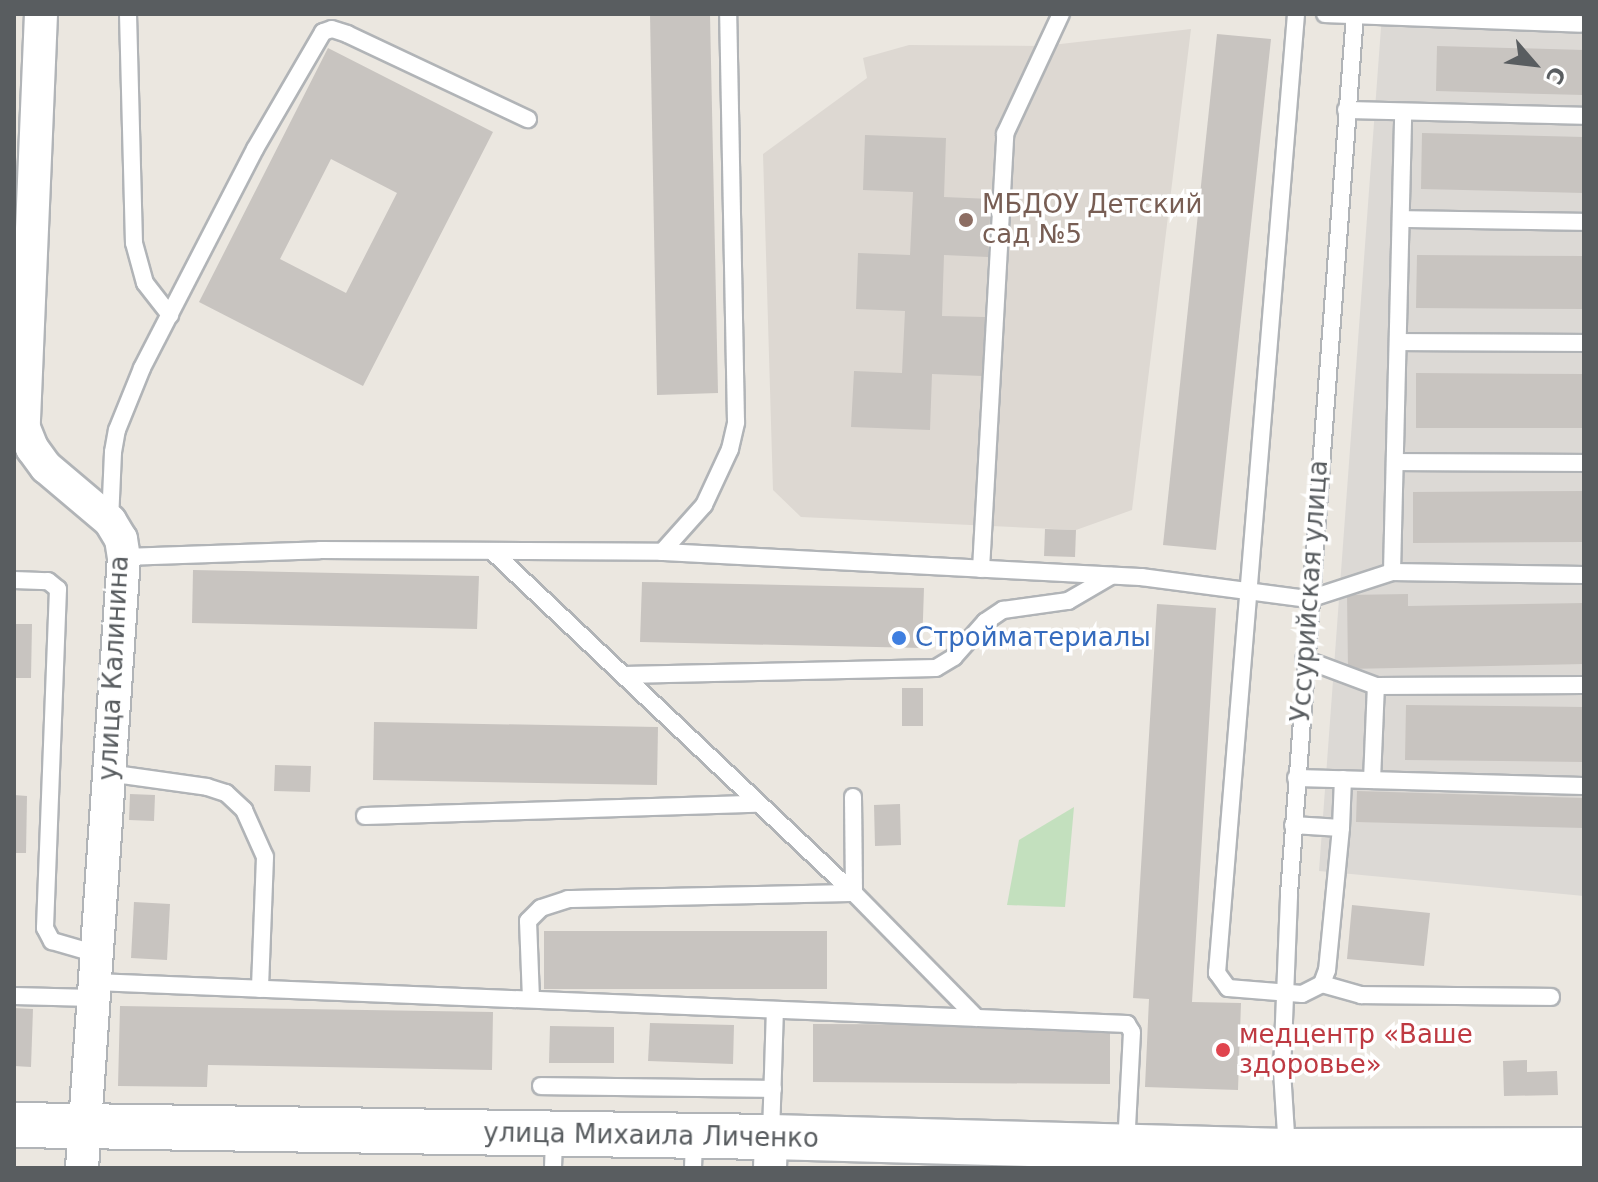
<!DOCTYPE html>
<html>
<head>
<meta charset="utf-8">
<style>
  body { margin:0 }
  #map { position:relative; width:1598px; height:1182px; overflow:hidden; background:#ebe7e0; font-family:"DejaVu Sans",sans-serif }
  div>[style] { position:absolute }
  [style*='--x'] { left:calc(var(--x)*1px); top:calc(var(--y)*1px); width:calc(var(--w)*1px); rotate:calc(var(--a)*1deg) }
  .industrial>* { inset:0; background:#dcd9d5 }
  .education>* { inset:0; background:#ddd8d2 }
  .green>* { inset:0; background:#c3e0be }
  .building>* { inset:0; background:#c8c4c0 }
  .roads { filter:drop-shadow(2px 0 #b1b4b7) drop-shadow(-2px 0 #b1b4b7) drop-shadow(0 2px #b1b4b7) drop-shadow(0 -2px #b1b4b7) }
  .lane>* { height:16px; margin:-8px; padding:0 8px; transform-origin:8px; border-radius:8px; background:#fff }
  .street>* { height:32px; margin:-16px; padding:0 16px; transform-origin:16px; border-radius:16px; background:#fff }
  .secondary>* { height:44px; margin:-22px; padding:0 22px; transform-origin:22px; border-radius:22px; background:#fff }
  .dots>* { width:22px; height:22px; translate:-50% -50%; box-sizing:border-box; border:4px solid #fff; border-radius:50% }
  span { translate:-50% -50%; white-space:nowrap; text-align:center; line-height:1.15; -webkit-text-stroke:7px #fff; paint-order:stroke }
  .education-label { font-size:26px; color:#785e54 }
  .left { translate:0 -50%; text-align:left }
  .street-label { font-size:26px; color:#595d60 }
  .shop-label { font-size:26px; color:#366cbe }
  .health-label { font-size:26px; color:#be3a42 }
  .frame { position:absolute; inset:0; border:16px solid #595d60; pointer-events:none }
  .north { position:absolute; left:1494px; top:24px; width:80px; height:80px; -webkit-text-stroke:6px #fff; paint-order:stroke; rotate:118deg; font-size:22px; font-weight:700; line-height:32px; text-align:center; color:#595d60 }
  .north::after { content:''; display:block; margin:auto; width:28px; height:36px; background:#595d60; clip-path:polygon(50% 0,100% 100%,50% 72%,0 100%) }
</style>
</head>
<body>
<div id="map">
  <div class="industrial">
    <i style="clip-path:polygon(1382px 14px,1584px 14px,1584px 896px,1319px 871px)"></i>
  </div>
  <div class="education">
    <i style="clip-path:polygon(1191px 29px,1132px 510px,1076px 530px,801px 517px,773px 490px,763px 154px,867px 78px,863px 58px,909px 45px,1043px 46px)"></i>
  </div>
  <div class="green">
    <i style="clip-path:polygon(1074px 807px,1065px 907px,1007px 905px,1019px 840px)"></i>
  </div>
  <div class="building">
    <i style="clip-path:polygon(650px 14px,710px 14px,718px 393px,657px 395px)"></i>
    <i style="clip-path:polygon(1217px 34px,1271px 39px,1216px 550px,1163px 545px)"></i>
    <i style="clip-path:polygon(1437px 46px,1584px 50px,1584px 95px,1436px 91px)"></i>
    <i style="clip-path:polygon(evenodd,328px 48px,493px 132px,363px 386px,199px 302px,328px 48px,331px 159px,397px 193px,346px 293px,280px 259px,331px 159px)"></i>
    <i style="clip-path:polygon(1422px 133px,1584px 137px,1584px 193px,1421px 189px)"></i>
    <i style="clip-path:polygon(865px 135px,946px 138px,944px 197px,991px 199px,988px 257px,944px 255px,942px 316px,985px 317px,983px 376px,932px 374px,930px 430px,851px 427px,854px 371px,902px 373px,905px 311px,856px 309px,858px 253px,910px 255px,913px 192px,863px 190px)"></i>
    <i style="clip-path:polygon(1417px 255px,1584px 256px,1584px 309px,1416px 308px)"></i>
    <i style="clip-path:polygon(1416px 373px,1584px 374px,1584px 428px,1416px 428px)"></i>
    <i style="clip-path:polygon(1584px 491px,1584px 542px,1413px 543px,1413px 492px)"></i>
    <i style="clip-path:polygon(1045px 529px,1076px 530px,1075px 557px,1044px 556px)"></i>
    <i style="clip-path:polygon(193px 570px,479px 576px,477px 629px,192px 623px)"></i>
    <i style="clip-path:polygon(642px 582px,924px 588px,922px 648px,640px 642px)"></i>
    <i style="clip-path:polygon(1408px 594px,1408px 606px,1584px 603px,1584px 664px,1348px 669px,1347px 595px)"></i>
    <i style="clip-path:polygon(1157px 604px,1216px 608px,1192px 1002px,1241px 1003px,1238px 1090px,1145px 1087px,1149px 999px,1133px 998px)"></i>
    <i style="clip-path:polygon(14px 624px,32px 624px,31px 678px,14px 678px)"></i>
    <i style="clip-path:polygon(902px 688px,923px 688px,923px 726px,902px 726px)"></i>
    <i style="clip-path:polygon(1406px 705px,1584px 707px,1584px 762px,1405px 760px)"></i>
    <i style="clip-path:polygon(374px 722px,658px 727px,657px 785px,373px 780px)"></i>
    <i style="clip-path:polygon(275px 765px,311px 766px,310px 792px,274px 791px)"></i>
    <i style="clip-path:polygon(1357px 791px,1584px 798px,1584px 828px,1356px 822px)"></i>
    <i style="clip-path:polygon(130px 794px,155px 795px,154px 821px,129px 820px)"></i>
    <i style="clip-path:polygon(14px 795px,27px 796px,26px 853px,14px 853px)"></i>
    <i style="clip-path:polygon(900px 804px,901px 845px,875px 846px,874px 805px)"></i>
    <i style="clip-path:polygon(134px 902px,170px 904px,167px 960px,131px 958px)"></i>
    <i style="clip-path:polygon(1352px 905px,1430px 913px,1424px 966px,1347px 959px)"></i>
    <i style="clip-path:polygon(544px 931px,827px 931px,827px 989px,544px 989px)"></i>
    <i style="clip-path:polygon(120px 1006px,493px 1012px,492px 1070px,208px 1065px,207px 1087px,118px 1086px)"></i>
    <i style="clip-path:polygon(14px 1008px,33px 1009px,31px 1067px,14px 1066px)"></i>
    <i style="clip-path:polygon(650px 1023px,734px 1025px,733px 1064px,648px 1061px)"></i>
    <i style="clip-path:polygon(813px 1024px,1110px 1025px,1110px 1084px,813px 1082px)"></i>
    <i style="clip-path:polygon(550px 1026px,614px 1027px,614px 1063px,549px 1063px)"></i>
    <i style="clip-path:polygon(1527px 1060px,1527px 1072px,1557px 1071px,1558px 1095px,1504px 1096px,1503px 1061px)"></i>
  </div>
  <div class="roads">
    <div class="lane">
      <i style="--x:128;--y:14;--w:229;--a:88.5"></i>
      <i style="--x:134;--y:243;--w:41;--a:74.6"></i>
      <i style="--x:145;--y:283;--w:41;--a:52"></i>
      <i style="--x:1325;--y:14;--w:255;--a:2.2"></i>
      <i style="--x:1346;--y:110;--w:238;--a:1.4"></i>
      <i style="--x:1401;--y:219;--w:183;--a:0.9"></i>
      <i style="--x:1398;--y:342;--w:186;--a:0.3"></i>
      <i style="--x:1395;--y:462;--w:189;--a:0.3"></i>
      <i style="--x:110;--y:521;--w:69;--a:-87.5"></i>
      <i style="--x:113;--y:452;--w:22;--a:-80"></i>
      <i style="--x:117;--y:430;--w:67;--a:-68"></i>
      <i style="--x:142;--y:368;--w:246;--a:-62.7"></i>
      <i style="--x:255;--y:149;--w:135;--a:-59.8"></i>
      <i style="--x:323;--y:32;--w:9;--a:-18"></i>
      <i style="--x:332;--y:29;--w:16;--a:18"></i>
      <i style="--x:347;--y:34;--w:200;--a:25.2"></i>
      <i style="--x:493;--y:552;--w:497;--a:43.4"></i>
      <i style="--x:854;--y:893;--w:175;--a:45.5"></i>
      <i style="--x:662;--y:552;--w:480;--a:3"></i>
      <i style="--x:1141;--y:577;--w:169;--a:7.5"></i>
      <i style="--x:1309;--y:599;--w:87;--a:-18"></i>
      <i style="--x:1392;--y:572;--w:192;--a:0.9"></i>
      <i style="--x:124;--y:557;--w:196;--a:-2"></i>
      <i style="--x:320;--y:550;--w:342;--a:0.3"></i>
      <i style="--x:662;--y:552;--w:63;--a:-48.2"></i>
      <i style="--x:704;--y:505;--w:62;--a:-65.1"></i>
      <i style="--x:730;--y:449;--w:28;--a:-77"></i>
      <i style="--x:736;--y:422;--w:408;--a:-91.1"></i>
      <i style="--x:981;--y:569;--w:436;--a:-86.8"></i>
      <i style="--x:1005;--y:134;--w:132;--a:-65"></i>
      <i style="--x:1392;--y:572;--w:460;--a:-88.6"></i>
      <i style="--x:14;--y:580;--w:34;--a:2"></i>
      <i style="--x:48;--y:581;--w:13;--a:39"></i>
      <i style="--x:58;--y:589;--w:339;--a:92.2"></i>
      <i style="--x:45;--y:928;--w:15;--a:62"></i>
      <i style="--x:52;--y:941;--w:47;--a:16.1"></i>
      <i style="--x:1304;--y:659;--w:77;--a:20.6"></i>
      <i style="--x:1376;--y:686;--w:208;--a:-0.3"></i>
      <i style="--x:624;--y:675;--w:312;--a:-1.3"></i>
      <i style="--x:936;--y:668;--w:21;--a:-31"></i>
      <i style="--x:954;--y:657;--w:47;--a:-48.5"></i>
      <i style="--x:985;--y:622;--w:22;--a:-34"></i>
      <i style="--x:1003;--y:610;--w:66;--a:-7.9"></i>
      <i style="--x:1068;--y:601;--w:50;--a:-30.2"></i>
      <i style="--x:108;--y:773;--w:100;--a:8"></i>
      <i style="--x:207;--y:787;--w:20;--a:18"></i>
      <i style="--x:226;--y:793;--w:25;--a:43"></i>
      <i style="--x:244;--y:810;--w:51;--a:65.9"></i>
      <i style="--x:265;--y:857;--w:132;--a:92.2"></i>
      <i style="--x:1296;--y:778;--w:288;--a:1.6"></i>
      <i style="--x:1372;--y:780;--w:94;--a:-87.6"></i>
      <i style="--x:365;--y:816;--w:391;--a:-1.8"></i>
      <i style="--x:1293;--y:825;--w:48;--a:3.6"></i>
      <i style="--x:1341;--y:828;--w:143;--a:95.6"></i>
      <i style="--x:1327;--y:970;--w:15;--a:110"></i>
      <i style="--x:1322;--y:984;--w:22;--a:153"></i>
      <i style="--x:1302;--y:994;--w:74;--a:-175.4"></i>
      <i style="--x:1228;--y:988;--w:19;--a:-126"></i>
      <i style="--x:1217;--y:973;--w:962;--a:-85.29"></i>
      <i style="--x:1341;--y:828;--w:49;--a:-87.7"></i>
      <i style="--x:95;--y:982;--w:1033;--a:2.33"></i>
      <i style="--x:1127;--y:1024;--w:9;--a:58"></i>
      <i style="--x:1132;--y:1032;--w:113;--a:93"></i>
      <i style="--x:1322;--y:984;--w:41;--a:15.8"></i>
      <i style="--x:1361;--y:995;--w:190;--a:0.6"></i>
      <i style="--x:14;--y:996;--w:79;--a:1.5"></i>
      <i style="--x:531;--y:999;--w:78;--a:-92.2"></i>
      <i style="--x:528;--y:921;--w:18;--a:-45"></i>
      <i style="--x:541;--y:908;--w:28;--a:-18"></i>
      <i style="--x:568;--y:899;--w:286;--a:-1.2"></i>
      <i style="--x:854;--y:893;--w:96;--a:-90.6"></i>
      <i style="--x:541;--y:1086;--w:232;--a:0.7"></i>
      <i style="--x:771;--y:1135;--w:125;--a:-88.2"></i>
      <i style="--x:1287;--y:1150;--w:79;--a:-93.6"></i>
      <i style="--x:1282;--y:1071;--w:177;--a:-87.7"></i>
      <i style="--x:1289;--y:894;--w:882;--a:-85.71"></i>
      <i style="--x:553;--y:1168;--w:31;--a:-88"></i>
      <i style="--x:693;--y:1168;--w:30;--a:-88"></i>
    </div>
    <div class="street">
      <i style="--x:41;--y:14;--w:414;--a:92.4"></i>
      <i style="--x:24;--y:428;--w:22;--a:68"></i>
      <i style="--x:32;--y:448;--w:24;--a:54"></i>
      <i style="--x:46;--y:467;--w:84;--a:40.2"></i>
      <i style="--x:110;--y:521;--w:21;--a:59"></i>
      <i style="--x:121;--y:539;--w:18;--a:81"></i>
      <i style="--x:124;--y:557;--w:612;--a:93.93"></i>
      <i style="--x:770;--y:1168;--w:31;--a:-88"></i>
    </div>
    <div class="secondary">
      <i style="--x:14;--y:1125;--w:757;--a:0.91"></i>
      <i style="--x:771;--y:1137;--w:516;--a:1.55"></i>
      <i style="--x:1287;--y:1151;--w:297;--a:-0.2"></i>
    </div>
  </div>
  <div class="dots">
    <i style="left:966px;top:220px;background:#8d6e63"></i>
    <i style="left:899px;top:638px;background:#3f7fe0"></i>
    <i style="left:1223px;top:1050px;background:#e0444e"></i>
  </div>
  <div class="education-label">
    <span class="left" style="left:982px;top:220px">МБДОУ Детский<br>сад №5</span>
  </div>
  <div class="street-label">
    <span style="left:1310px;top:591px;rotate:-86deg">Уссурийская улица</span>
    <span style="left:114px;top:668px;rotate:-87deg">улица Калинина</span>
    <span style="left:651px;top:1136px;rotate:1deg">улица Михаила Личенко</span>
  </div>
  <div class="shop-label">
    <span class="left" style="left:915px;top:638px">Стройматериалы</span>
  </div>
  <div class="health-label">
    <span class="left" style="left:1239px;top:1050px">медцентр «Ваше<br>здоровье»</span>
  </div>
  <div class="frame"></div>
  <div class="north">С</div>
</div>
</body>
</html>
